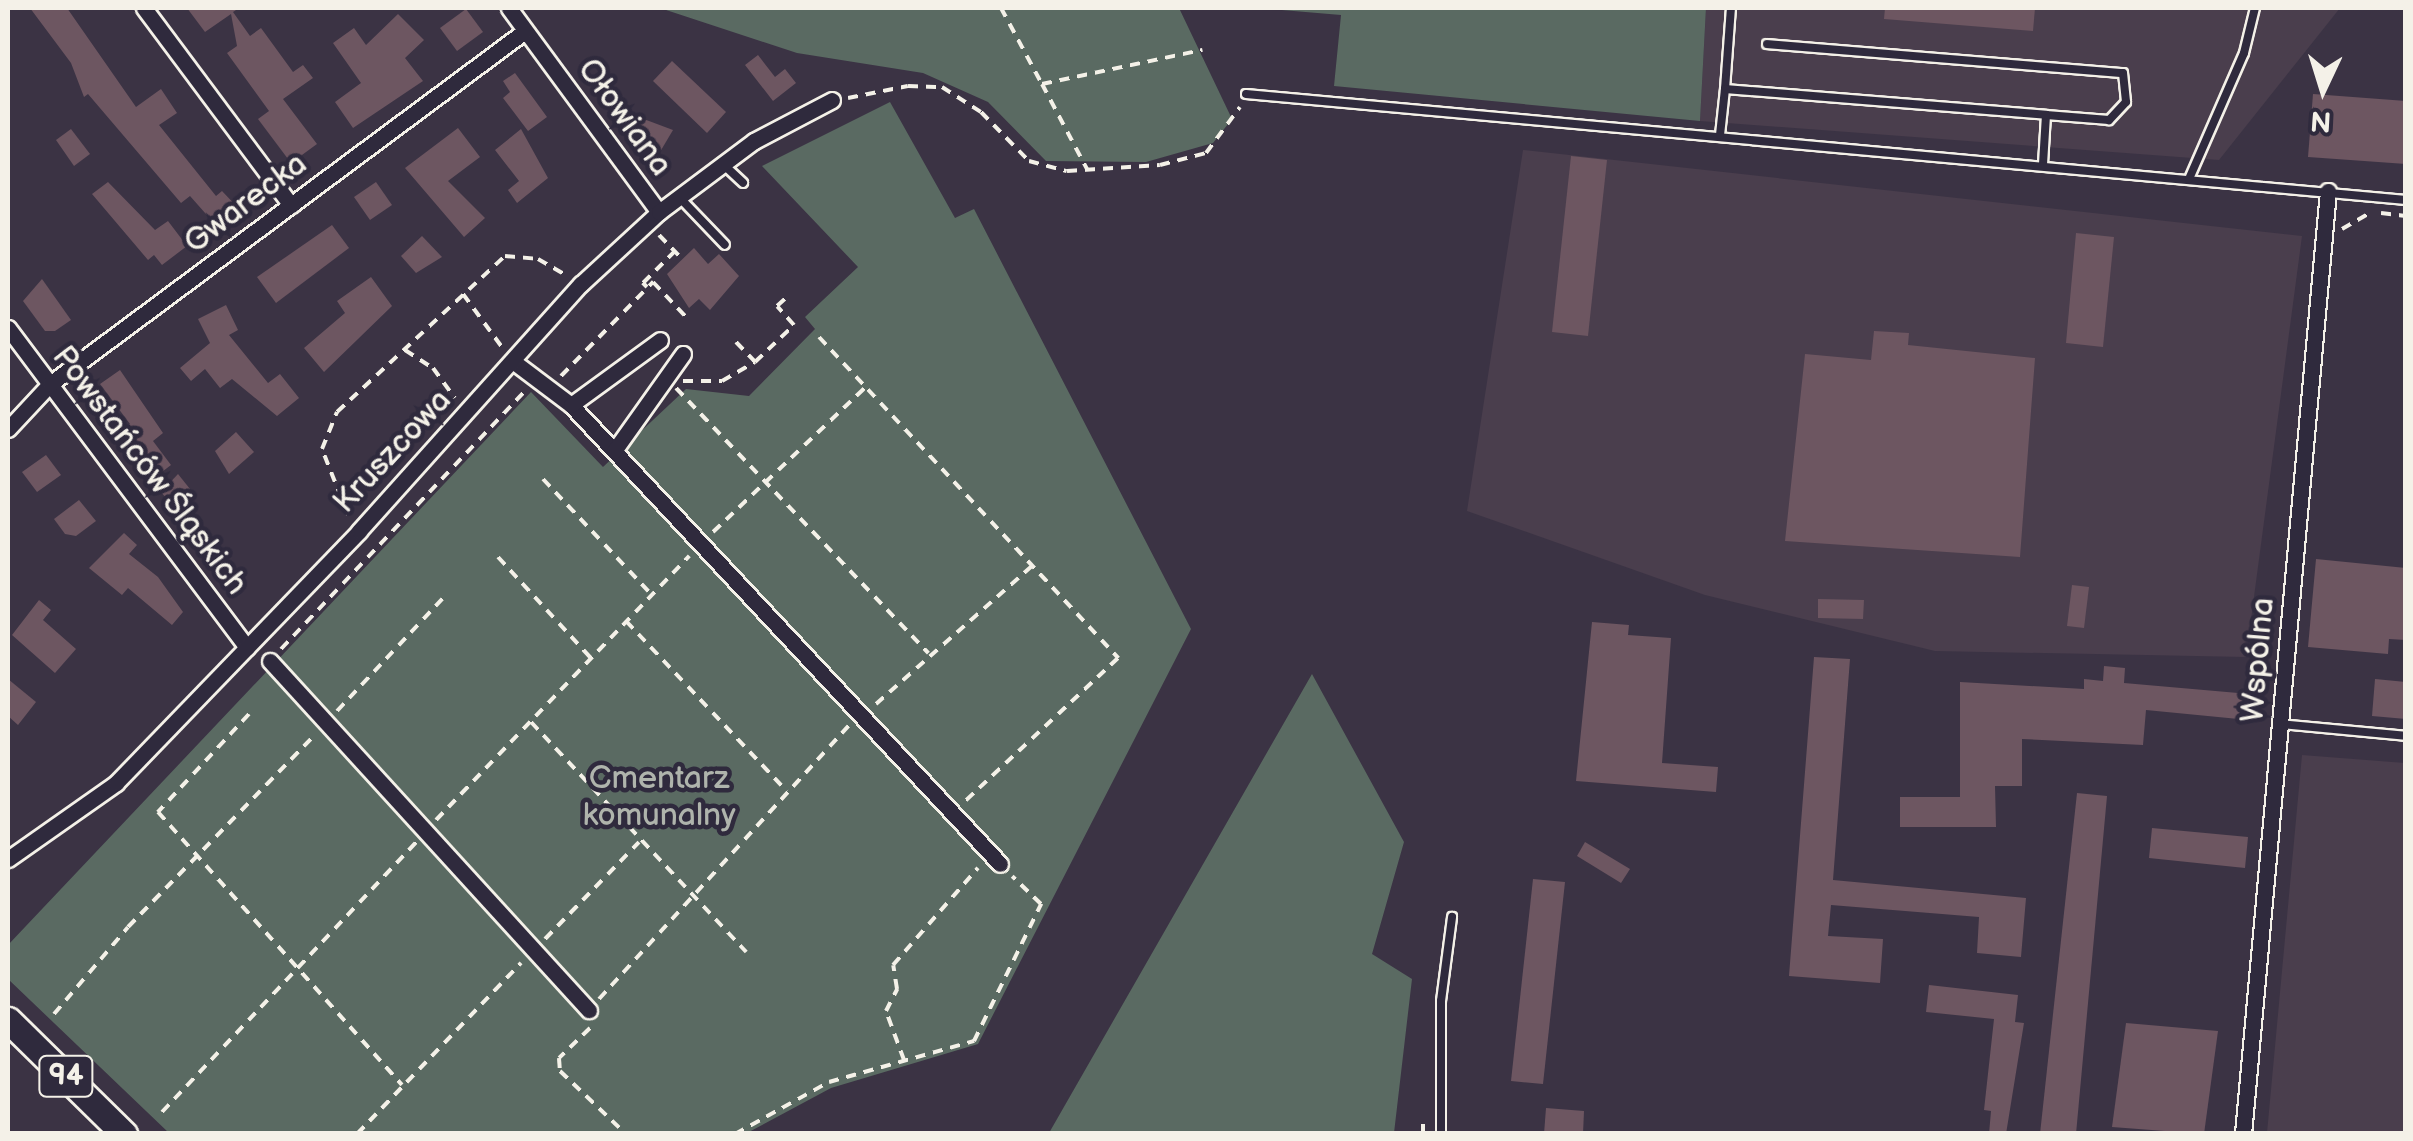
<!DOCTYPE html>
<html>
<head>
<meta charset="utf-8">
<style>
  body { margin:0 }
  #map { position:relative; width:2413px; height:1141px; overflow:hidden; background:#3b3344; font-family:"Balsamiq Sans",sans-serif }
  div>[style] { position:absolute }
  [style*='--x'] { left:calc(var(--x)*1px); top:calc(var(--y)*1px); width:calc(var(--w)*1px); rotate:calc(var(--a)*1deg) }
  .built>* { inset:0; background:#4a3e4d }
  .green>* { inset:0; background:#5a6a62 }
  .building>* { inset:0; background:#6d5661 }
  .path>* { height:4px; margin-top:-2px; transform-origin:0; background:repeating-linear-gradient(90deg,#f4f1e8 0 10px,transparent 0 18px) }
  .roads { filter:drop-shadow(2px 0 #f4f1e8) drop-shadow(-2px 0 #f4f1e8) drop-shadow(0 2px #f4f1e8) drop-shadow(0 -2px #f4f1e8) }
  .lane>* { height:8px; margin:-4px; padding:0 4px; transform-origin:4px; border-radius:4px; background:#2f2a3d }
  .street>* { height:15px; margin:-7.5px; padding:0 7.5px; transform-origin:7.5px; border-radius:7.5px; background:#2f2a3d }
  .primary>* { height:25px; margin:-12.5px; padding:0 12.5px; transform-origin:12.5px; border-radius:12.5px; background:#2f2a3d }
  span { translate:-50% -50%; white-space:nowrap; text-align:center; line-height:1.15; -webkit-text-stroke:9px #2f2a3d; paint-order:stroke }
  .shield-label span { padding:2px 8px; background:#2f2a3d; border:2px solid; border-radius:8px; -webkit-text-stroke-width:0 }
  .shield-label { font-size:30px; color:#f4f1e8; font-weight:700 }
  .street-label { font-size:32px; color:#f4f1e8 }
  .park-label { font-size:32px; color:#afb4ac }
  .frame { position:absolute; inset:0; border:10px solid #f4f1e8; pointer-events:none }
  .north { position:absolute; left:2273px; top:40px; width:100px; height:100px; -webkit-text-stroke:8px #2f2a3d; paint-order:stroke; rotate:184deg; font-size:28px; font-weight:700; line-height:40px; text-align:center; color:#f4f1e8 }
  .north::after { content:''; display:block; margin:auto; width:35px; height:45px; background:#f4f1e8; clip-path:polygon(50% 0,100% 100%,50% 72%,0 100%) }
</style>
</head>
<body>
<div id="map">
  <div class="built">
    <i style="clip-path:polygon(1706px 8px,2340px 8px,2219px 160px,1700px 121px)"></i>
    <i style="clip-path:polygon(1523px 150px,2302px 236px,2246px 657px,1935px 651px,1705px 595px,1467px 511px)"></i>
    <i style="clip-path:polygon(2302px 755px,2405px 763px,2405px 1133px,2267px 1133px)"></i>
  </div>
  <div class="green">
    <i style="clip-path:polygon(660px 8px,1179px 8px,1232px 119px,1213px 143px,1146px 162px,1046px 161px,988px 102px,923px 73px,797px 53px)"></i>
    <i style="clip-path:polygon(1258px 8px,1706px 8px,1700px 121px,1334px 86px,1341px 15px)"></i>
    <i style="clip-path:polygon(890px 102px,955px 218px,974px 209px,1191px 629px,978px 1044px,831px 1088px,747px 1133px,169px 1133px,8px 979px,8px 945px,531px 392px,603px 467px,686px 389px,749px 396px,815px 329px,805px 317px,858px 267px,762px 166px)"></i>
    <i style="clip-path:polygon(1312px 674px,1404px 842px,1372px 954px,1412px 979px,1394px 1133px,1049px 1133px)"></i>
  </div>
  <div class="building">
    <i style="clip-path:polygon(30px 8px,67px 8px,136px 107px,161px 89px,177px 113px,159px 125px,216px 196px,222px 191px,242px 212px,221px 231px,190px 196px,181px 203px,88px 94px,84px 97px,71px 63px)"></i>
    <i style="clip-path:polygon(187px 8px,239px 8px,233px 12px,250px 36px,261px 28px,293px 72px,303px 65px,313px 78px,283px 99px,317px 144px,291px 163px,258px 119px,269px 111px,227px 53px,237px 46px,231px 14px,205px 32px)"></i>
    <i style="clip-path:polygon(1885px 8px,2035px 8px,2033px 31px,1884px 19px)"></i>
    <i style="clip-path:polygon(466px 9px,483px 32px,457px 51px,440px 28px)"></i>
    <i style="clip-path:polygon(398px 14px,424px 40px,405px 58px,423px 81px,353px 128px,335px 102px,361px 83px,333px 43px,354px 28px,366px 45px)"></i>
    <i style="clip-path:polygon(758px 55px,775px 77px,785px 69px,796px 83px,773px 101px,745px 65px)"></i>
    <i style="clip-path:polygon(672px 61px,726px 112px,707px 133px,653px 81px)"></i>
    <i style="clip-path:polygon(515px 73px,547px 117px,528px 131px,503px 98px,510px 92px,503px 81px)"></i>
    <i style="clip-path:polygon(2313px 94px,2406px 101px,2406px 164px,2308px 157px)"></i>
    <i style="clip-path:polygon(633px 115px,673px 130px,657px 157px,626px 128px)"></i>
    <i style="clip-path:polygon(458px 128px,480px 157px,448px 181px,485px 218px,464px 237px,405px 168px)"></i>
    <i style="clip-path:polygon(71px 129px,90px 154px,74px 166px,56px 140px)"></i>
    <i style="clip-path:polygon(521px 129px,548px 178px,517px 203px,508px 190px,519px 181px,495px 150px)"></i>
    <i style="clip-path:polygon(1571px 156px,1607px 160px,1588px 336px,1552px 332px)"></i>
    <i style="clip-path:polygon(108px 182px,155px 230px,168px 221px,187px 246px,162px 265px,154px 255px,148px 260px,92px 194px)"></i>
    <i style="clip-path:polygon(376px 182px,392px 205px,370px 220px,354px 197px)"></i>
    <i style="clip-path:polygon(332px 225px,349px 248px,276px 303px,257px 277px)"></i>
    <i style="clip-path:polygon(2076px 233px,2114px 237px,2103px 347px,2066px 343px)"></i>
    <i style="clip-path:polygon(422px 236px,442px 257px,416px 273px,401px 256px)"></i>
    <i style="clip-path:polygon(694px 248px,708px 264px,719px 254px,739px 276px,710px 310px,699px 299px,689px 308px,667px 274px)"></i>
    <i style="clip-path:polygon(371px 277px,392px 306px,324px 372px,304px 348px,345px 313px,337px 301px)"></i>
    <i style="clip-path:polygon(42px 279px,71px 320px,55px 331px,45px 331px,23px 301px)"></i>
    <i style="clip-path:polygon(226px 305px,238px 330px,229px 335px,268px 383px,280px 374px,299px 398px,277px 416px,232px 379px,220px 388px,205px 369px,191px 381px,180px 368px,210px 343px,198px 319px)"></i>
    <i style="clip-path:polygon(1874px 331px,1909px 333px,1908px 345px,2035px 358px,2020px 557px,1785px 541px,1805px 354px,1871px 360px)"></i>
    <i style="clip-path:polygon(120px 370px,163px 433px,153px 441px,171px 465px,154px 478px,131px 448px,135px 445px,123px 429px,130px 424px,100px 384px)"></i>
    <i style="clip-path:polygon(236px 432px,254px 452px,229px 474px,215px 451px)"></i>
    <i style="clip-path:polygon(46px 455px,61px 475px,37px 492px,22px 472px)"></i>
    <i style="clip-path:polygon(178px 474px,190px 489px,171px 504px,161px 492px)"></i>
    <i style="clip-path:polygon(79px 500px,96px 521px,76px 536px,65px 534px,54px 519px)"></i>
    <i style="clip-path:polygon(124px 533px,137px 545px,129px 554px,158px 577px,183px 612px,172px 625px,128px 588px,122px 595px,89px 568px)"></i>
    <i style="clip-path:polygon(2316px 559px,2406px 568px,2406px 640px,2389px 639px,2388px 654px,2308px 647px)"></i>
    <i style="clip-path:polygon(2072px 585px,2089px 587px,2084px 628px,2067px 626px)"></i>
    <i style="clip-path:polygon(1818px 599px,1864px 600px,1863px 619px,1818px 618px)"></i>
    <i style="clip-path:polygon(39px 600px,51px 610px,43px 620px,76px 649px,55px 673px,12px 635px)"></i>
    <i style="clip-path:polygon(1592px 622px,1629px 625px,1628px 635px,1671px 638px,1662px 763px,1718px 767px,1716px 792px,1576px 781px)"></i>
    <i style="clip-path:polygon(1814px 657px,1850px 659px,1833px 880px,2026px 898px,2021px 957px,1977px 953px,1979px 917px,1831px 905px,1828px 936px,1883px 939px,1880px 983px,1789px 976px)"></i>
    <i style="clip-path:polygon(2104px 666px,2125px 668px,2124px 683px,2261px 695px,2259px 721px,2146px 710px,2143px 745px,2022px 739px,2022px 786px,1995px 786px,1996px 827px,1900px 827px,1900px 797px,1960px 797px,1960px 682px,2084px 689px,2084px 679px,2103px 681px)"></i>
    <i style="clip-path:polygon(8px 679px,36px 702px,18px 725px,8px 716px)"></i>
    <i style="clip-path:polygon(2375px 679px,2406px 682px,2406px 719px,2372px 716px)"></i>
    <i style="clip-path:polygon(2077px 793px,2107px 796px,2076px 1134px,2040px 1134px)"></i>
    <i style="clip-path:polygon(2152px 828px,2248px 837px,2245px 868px,2149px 858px)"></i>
    <i style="clip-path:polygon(1585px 842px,1630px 869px,1621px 883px,1577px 856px)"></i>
    <i style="clip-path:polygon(1533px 879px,1565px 882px,1543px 1084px,1511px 1081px)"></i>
    <i style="clip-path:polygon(1929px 985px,2018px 995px,2015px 1022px,2024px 1023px,2006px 1134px,1989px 1134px,1991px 1111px,1984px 1110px,1994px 1019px,1926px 1012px)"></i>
    <i style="clip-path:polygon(2126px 1023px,2218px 1031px,2204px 1134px,2112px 1127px)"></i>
    <i style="clip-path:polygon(1546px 1108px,1584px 1111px,1583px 1134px,1544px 1134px)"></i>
  </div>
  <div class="path">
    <i style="--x:1001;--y:8;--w:86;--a:61.7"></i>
    <i style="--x:1042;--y:84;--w:164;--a:-12"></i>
    <i style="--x:1042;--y:84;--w:96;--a:62.1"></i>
    <i style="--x:848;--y:98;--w:61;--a:-11.3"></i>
    <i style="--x:908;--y:86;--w:34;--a:2"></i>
    <i style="--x:942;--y:87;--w:46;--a:32.7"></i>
    <i style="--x:981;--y:112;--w:69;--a:45.6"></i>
    <i style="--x:1029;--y:161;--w:39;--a:15"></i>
    <i style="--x:1067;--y:171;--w:93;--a:-3.7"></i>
    <i style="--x:1160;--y:165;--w:48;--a:-14.6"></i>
    <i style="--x:1206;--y:153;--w:57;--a:-53.5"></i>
    <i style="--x:2381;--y:213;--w:25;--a:7"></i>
    <i style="--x:2342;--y:229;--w:34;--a:-30"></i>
    <i style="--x:659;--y:235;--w:33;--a:46"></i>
    <i style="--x:647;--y:287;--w:6;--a:-135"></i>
    <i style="--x:643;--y:283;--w:45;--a:-45"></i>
    <i style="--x:463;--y:294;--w:66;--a:53.7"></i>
    <i style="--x:819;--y:337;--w:439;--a:47"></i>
    <i style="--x:1118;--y:658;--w:212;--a:136.9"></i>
    <i style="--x:736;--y:342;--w:28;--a:46"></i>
    <i style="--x:405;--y:350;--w:33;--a:33"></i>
    <i style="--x:433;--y:368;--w:37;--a:54"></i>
    <i style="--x:561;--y:376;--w:132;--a:-45.6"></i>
    <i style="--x:653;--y:282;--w:47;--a:46.7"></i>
    <i style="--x:683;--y:381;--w:39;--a:0"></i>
    <i style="--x:722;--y:381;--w:38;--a:-30"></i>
    <i style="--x:755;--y:362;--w:54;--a:-43.5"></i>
    <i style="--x:794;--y:325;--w:25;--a:-132"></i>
    <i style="--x:777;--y:306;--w:13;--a:-42"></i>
    <i style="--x:676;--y:388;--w:366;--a:46.4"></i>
    <i style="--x:543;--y:479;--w:158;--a:46.8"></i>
    <i style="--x:348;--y:515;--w:71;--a:-111.5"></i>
    <i style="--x:322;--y:449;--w:40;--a:-68"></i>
    <i style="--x:337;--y:412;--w:229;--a:-42.9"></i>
    <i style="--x:505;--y:256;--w:33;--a:5"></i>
    <i style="--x:538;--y:259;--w:34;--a:30"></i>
    <i style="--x:713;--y:532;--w:212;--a:-43.5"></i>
    <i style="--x:498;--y:557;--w:137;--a:47.4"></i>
    <i style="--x:626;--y:621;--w:234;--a:46.6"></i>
    <i style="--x:281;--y:649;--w:355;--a:-46.6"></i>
    <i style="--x:876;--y:704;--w:210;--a:-41.5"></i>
    <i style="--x:337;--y:711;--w:161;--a:-46.8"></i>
    <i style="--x:249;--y:714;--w:134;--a:132.9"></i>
    <i style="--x:158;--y:812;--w:366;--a:48.2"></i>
    <i style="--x:531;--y:722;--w:315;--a:46.9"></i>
    <i style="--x:436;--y:820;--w:366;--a:-46.2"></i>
    <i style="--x:545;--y:939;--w:135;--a:-45.9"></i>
    <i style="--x:599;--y:999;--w:371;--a:-47.6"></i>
    <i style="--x:54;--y:1014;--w:114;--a:-49.6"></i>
    <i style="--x:128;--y:927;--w:267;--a:-45.8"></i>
    <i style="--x:590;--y:1028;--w:43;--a:135.9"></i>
    <i style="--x:559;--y:1058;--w:13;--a:86"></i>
    <i style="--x:560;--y:1071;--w:91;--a:43.7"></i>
    <i style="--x:904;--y:1060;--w:52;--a:-110.2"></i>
    <i style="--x:886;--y:1011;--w:25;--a:-63"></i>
    <i style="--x:897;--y:989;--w:24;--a:-99"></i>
    <i style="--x:893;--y:965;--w:129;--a:-48.8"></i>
    <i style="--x:162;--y:1112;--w:371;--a:-46.7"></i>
    <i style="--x:357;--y:1134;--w:237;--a:-46.2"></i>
    <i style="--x:735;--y:1134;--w:107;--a:-29"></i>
    <i style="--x:829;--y:1082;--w:151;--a:-15.8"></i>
    <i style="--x:974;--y:1041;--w:153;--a:-63.9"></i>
    <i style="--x:1041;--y:904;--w:40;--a:-136"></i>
    <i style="--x:1423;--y:1134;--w:13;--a:-90"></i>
  </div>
  <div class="roads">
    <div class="lane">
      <i style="--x:1767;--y:44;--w:357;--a:4.7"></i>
      <i style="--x:2123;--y:73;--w:29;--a:84"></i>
      <i style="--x:2126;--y:102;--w:25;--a:133"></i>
      <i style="--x:2109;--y:120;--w:63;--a:-175.5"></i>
      <i style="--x:2046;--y:115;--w:49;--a:93.5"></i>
      <i style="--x:1725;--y:89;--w:81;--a:-85.8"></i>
      <i style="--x:1246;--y:94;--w:1165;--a:5.22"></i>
      <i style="--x:1720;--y:135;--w:46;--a:-83.8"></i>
      <i style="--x:1725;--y:89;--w:322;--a:4.6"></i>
      <i style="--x:724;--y:165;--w:26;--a:43"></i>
      <i style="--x:2189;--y:179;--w:137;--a:-66.4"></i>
      <i style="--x:2244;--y:53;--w:46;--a:-76.3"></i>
      <i style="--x:679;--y:197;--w:66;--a:46.2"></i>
      <i style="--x:2280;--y:724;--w:127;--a:5.4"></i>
      <i style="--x:1441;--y:1134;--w:133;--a:-90"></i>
      <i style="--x:1441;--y:1001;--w:85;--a:-82.5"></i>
    </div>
    <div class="street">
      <i style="--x:144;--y:8;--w:246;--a:53.3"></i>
      <i style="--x:509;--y:8;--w:253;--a:53.7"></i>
      <i style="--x:8;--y:328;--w:399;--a:53.2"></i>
      <i style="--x:514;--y:362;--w:71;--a:37"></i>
      <i style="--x:571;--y:405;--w:628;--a:46.93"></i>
      <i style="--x:571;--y:405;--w:110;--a:-36.1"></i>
      <i style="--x:8;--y:429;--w:62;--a:-47"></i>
      <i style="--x:50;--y:384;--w:592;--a:-36.62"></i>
      <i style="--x:614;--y:451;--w:119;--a:-54.6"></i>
      <i style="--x:270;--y:661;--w:473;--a:47.6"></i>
      <i style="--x:8;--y:859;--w:132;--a:-35.1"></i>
      <i style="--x:116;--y:783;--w:350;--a:-46"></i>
      <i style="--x:359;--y:531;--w:332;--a:-48.1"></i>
      <i style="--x:581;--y:284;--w:106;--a:-42.7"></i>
      <i style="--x:659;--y:212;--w:119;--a:-36.8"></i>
      <i style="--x:754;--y:141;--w:88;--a:-27.7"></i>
      <i style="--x:2243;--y:1134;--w:947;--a:-84.85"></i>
    </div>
    <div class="primary">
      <i style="--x:8;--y:1020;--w:163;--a:44.5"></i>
    </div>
  </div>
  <div class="shield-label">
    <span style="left:66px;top:1076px">94</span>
  </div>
  <div class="street-label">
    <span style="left:624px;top:118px;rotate:54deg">Ołowiana</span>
    <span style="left:246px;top:204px;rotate:-37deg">Gwarecka</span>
    <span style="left:393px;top:452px;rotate:-47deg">Kruszcowa</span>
    <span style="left:149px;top:471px;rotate:53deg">Powstańców Śląskich</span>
    <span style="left:2259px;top:660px;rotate:-85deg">Wspólna</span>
  </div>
  <div class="park-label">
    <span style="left:659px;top:798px">Cmentarz<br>komunalny</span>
  </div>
  <div class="frame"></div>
  <div class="north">N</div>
</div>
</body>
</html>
